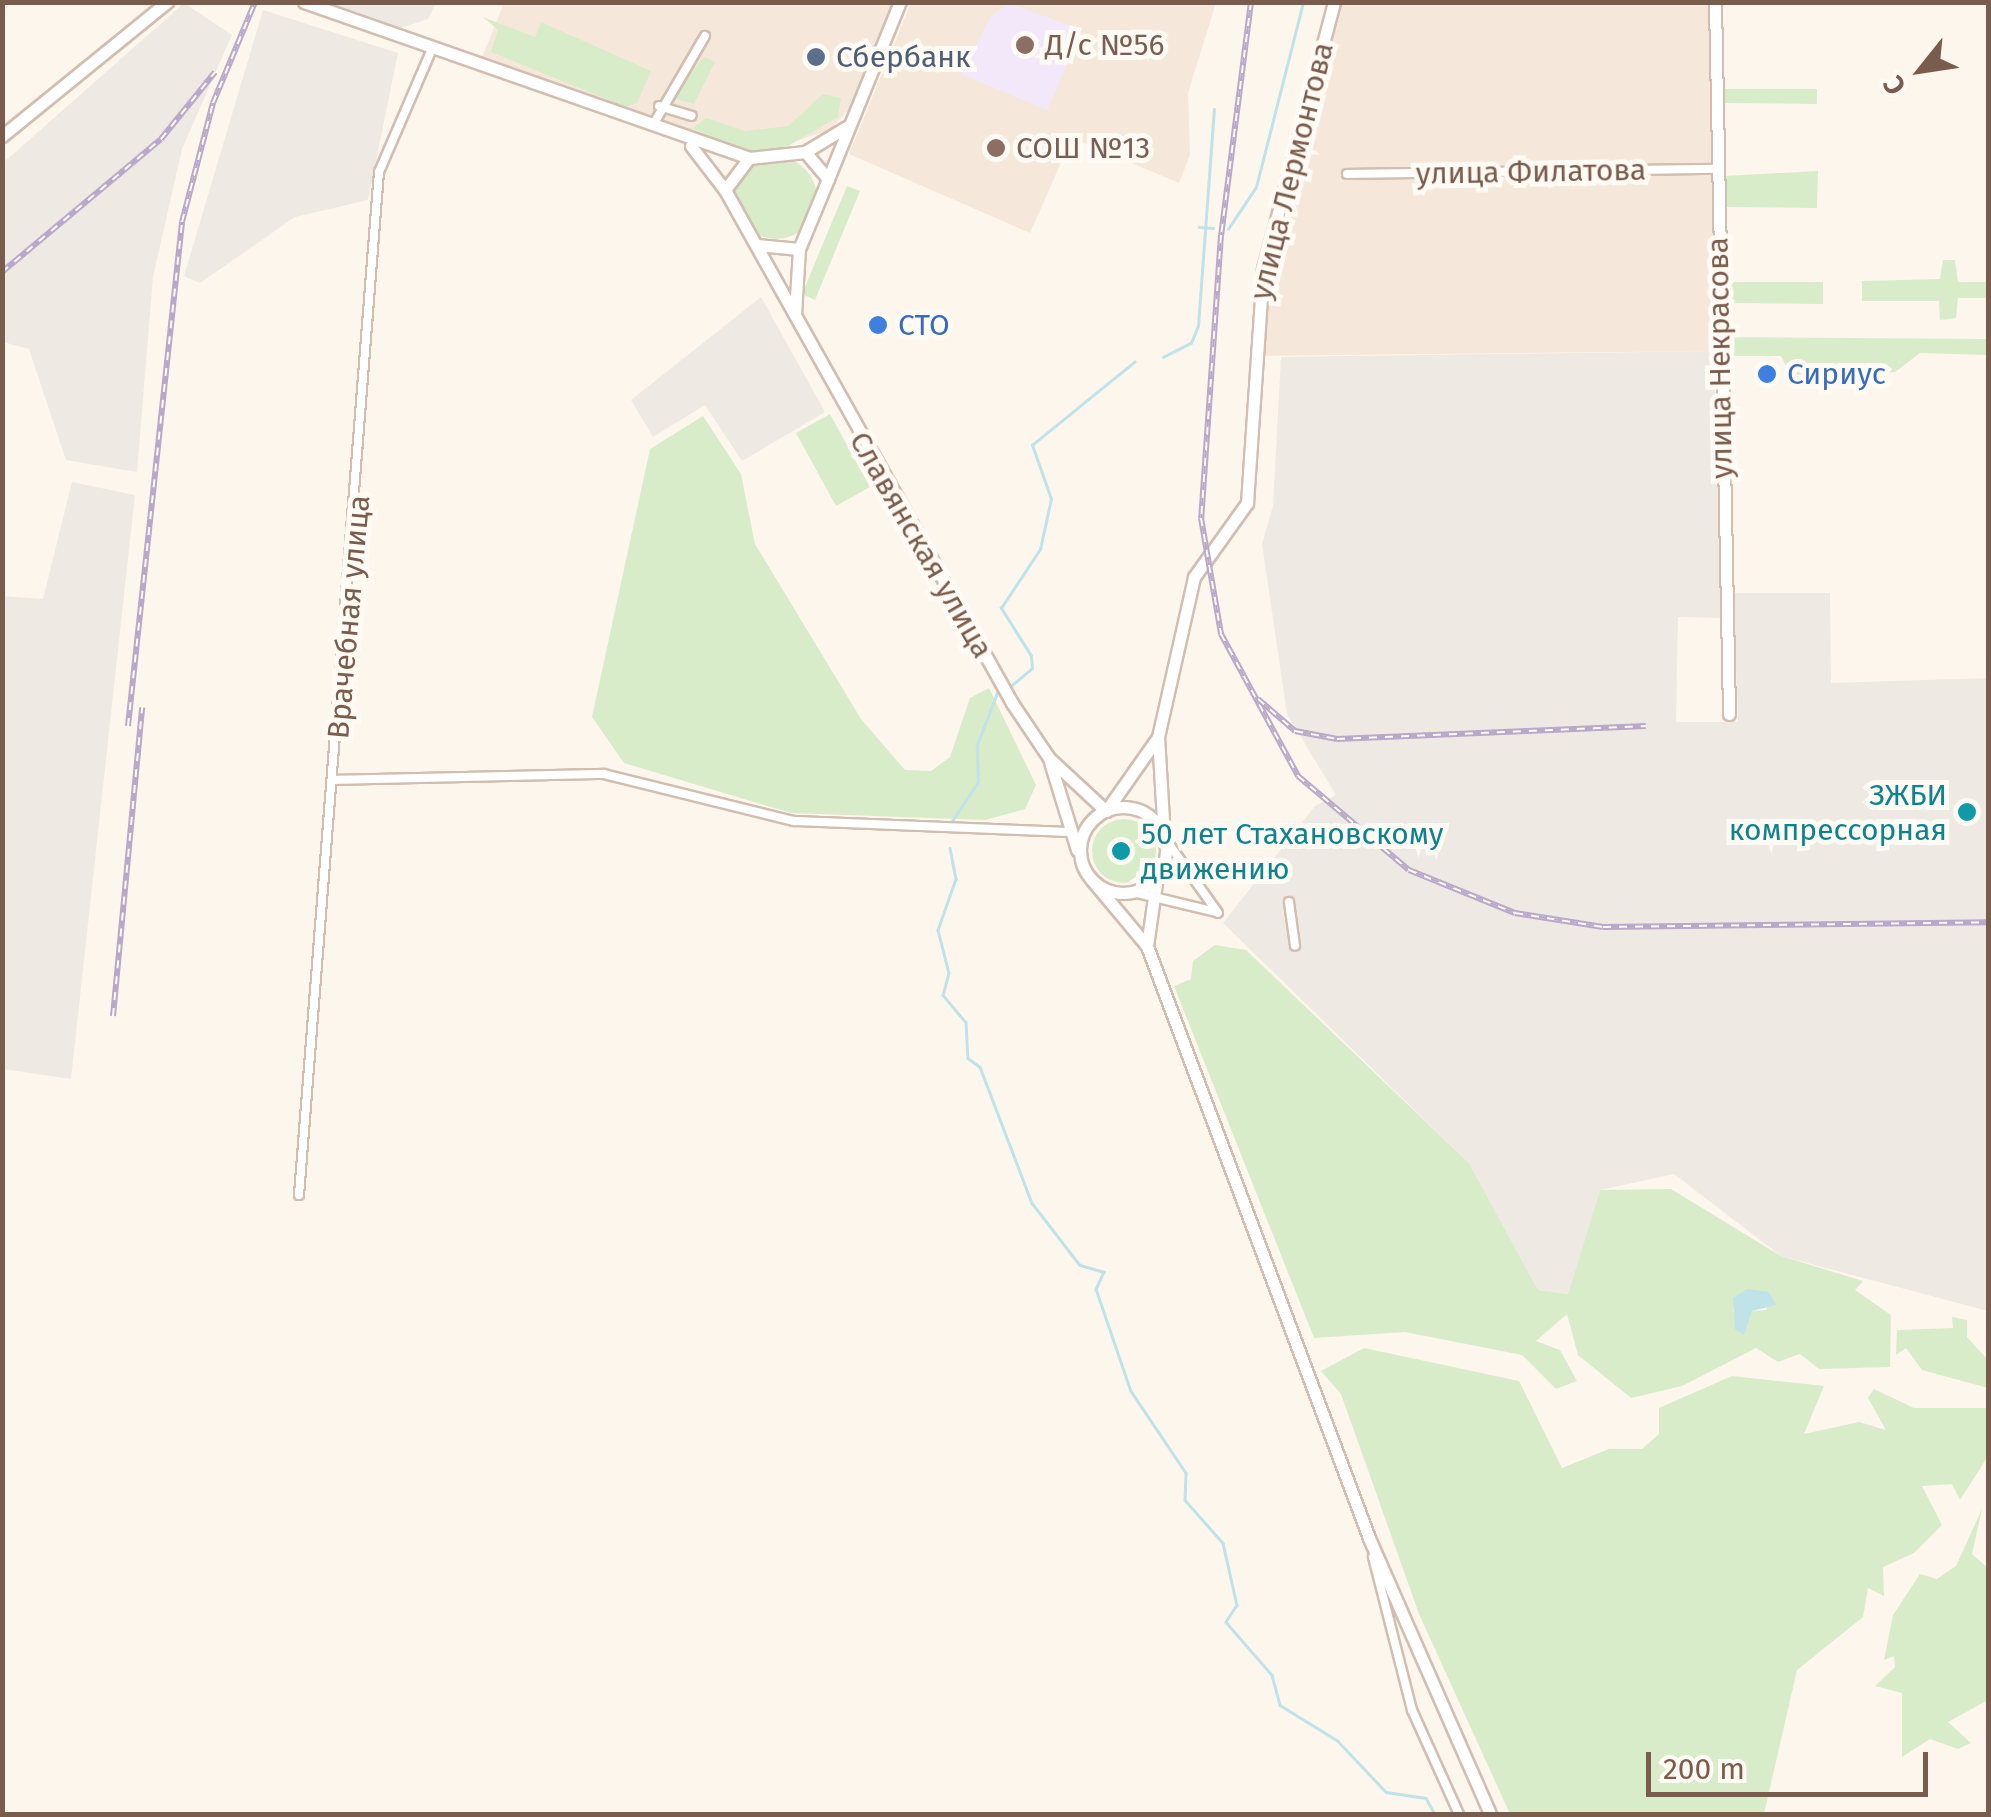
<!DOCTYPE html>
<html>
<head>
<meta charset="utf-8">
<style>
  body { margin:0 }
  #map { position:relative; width:1991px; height:1817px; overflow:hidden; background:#fdf6ec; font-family:"Fira Sans",sans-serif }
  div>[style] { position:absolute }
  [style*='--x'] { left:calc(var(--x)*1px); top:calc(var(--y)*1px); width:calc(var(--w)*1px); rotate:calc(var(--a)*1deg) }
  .residential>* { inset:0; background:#f5e8da }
  .industrial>* { inset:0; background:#efe9e4 }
  .education>* { inset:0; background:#f3e8fa }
  .green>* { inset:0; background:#d8ecc9 }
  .round { border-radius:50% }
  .water>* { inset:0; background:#bfe3e8 }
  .stream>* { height:2.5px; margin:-1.25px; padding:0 1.25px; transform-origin:1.25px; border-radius:1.25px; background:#bfe3e8 }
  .roads { filter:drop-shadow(2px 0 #d1beb0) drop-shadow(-2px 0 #d1beb0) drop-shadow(0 2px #d1beb0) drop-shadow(0 -2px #d1beb0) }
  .street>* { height:8px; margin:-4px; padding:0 4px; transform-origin:4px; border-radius:4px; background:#fff }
  .secondary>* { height:11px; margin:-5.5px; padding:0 5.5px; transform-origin:5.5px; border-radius:5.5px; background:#fff }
  .secondary>.ring { margin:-5.5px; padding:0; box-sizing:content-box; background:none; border:11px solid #fff; border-radius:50% }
  .rail>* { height:6px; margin-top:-3px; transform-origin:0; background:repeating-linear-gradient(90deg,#fffaf3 0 8px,#b9a8c9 0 16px); box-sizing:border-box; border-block:2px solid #b9a8c9 }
  .dots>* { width:28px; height:28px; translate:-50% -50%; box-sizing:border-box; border:5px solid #fffaf3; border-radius:50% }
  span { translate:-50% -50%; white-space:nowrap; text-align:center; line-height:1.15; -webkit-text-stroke:10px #fffaf3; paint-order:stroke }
  .education-label { font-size:30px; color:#785e54 }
  .left { translate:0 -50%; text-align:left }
  .service-label { font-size:30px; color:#4e5e75 }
  .street-label { font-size:30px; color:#7a5c4d }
  .shop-label { font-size:30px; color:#366cbe }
  .culture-label { font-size:30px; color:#0d838f }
  .right { translate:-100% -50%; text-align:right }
  .frame { position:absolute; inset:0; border:5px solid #7a5c4d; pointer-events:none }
  .north { position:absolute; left:1871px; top:20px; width:100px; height:100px; -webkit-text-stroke:8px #fffaf3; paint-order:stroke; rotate:240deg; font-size:28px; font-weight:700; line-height:40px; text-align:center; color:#7a5c4d }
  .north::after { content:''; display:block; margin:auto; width:35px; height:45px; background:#7a5c4d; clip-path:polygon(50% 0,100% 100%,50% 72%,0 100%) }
  .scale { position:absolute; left:1646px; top:1752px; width:282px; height:45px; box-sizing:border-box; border:5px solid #7a5c4d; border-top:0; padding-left:12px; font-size:30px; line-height:35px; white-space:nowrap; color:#7a5c4d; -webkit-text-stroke:8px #fffaf3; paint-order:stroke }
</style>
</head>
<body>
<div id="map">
  <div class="residential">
    <i style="clip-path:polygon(504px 3px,893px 3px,850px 108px,830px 130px,750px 156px,481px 60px)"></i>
    <i style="clip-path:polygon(911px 3px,1216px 3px,1188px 93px,1190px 155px,1179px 183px,1072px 138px,1030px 233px,849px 154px)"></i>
    <i style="clip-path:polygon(1334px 3px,1715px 3px,1719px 351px,1253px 356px,1263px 269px)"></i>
  </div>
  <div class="industrial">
    <i style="clip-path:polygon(184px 3px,232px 35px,182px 149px,153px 277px,137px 472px,66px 460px,29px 349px,3px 342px,3px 163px)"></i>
    <i style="clip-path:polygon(331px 3px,436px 2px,436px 3px,428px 19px,401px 28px)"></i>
    <i style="clip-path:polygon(263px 10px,398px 53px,368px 200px,295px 217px,200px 283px,184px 276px)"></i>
    <i style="clip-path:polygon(761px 297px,825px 412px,742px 461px,705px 405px,653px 437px,631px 400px)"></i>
    <i style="clip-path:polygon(1714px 351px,1722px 618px,1678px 617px,1676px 722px,1738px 722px,1733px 593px,1830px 593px,1831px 683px,1988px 678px,1988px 1311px,1781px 1256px,1674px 1174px,1600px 1190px,1568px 1294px,1538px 1290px,1469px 1163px,1223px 923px,1315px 806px,1336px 795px,1287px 714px,1262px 544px,1273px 506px,1281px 357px)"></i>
    <i style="clip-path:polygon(72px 482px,135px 495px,71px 1079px,3px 1069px,2px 596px,43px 599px)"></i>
  </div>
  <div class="education">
    <i style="clip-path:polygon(1008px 3px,1082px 30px,1047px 110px,961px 74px,990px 18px)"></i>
  </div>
  <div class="green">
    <i style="clip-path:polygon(483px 17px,535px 37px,541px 22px,651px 71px,637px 103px,626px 107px,491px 52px,498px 30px)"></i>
    <i style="clip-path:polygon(704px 57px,715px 62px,694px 104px,670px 97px)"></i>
    <i style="clip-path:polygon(1817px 89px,1817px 104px,1725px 103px,1724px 89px)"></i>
    <i style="clip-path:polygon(823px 94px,841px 98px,838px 117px,788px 146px,748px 155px,693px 128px,706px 118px,745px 131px,788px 126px)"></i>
    <i class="round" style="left:735px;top:157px;width:82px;height:82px"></i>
    <i style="clip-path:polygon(1818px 171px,1817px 208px,1725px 207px,1724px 176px)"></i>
    <i style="clip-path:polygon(847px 186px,860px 191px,815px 300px,802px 294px)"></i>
    <i style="clip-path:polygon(1943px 260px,1955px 260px,1958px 282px,1988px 282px,1988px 298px,1958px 298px,1956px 318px,1940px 320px,1939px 301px,1862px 301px,1862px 281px,1940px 279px)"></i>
    <i style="clip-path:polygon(1730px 282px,1823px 282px,1823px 304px,1731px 303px)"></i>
    <i style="clip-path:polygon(1725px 337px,1988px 339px,1988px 355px,1920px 353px,1895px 372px,1791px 375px,1781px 356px,1725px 356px)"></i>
    <i style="clip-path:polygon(830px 414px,870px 487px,836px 506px,796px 433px)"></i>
    <i style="clip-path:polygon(703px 416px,741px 474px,755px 544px,861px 719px,905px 770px,931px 771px,950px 757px,970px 698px,989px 688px,1036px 785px,1025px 809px,985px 820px,791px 813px,624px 763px,592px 717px,650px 449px)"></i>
    <i class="round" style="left:1092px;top:819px;width:64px;height:64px"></i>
    <i style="clip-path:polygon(evenodd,1215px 945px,1246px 950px,1469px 1163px,1538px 1290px,1568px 1294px,1600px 1190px,1671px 1189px,1781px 1256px,1863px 1281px,1855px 1290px,1891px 1315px,1890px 1367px,1819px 1369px,1800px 1354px,1778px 1362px,1756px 1348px,1682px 1386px,1631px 1398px,1578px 1355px,1567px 1314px,1536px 1341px,1560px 1350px,1577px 1381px,1556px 1389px,1522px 1355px,1405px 1332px,1314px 1338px,1174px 986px,1191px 979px,1193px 961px,1215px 945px,1745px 1292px,1761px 1292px,1767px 1310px,1752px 1311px,1744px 1333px,1733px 1310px,1745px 1292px)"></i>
    <i style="clip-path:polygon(1952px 1317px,1967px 1320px,1967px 1337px,1988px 1360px,1988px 1388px,1922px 1370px,1906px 1348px,1896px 1355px,1897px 1330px,1953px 1328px)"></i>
    <i style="clip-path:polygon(1364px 1348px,1519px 1381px,1562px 1468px,1609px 1449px,1642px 1449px,1659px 1434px,1659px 1408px,1732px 1376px,1824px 1386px,1804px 1434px,1859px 1422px,1886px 1430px,1868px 1398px,1874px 1389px,1914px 1408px,1988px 1408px,1988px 1456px,1960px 1500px,1952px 1484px,1922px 1486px,1942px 1525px,1914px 1553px,1883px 1567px,1884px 1596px,1868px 1588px,1863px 1617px,1797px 1670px,1764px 1814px,1510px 1814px,1419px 1614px,1341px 1394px,1321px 1371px)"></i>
    <i style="clip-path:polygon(1982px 1509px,1972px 1554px,1988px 1568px,1988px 1700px,1948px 1722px,1971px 1743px,1958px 1749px,1930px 1739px,1902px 1757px,1902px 1693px,1875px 1686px,1895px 1667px,1894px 1656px,1884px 1660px,1893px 1615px,1920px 1574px,1937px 1579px,1956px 1566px)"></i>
  </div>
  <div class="water">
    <i style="clip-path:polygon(1747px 1289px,1769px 1292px,1776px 1305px,1752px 1311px,1744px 1335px,1735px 1329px,1733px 1298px)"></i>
  </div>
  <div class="stream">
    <i style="--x:1199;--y:227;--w:14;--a:4"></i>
    <i style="--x:1228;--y:229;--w:50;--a:-56.3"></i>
    <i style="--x:1256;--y:187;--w:191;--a:-75.7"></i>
    <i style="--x:1163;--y:357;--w:31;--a:-27"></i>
    <i style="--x:1191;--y:343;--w:18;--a:-68"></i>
    <i style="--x:1198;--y:326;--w:217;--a:-85.8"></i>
    <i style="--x:1012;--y:685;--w:26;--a:-40"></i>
    <i style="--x:1032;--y:668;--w:12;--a:-95"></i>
    <i style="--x:1031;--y:656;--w:57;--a:-122"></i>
    <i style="--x:1001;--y:608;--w:71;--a:-56.5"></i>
    <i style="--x:1040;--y:549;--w:51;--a:-77.6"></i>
    <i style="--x:1051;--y:499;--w:57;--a:-109.4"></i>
    <i style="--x:1032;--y:445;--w:132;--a:-39.1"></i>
    <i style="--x:950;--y:824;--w:50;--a:-56.3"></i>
    <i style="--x:978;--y:782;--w:37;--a:-92"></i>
    <i style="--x:977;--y:745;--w:56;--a:-69"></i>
    <i style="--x:950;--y:848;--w:32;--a:79"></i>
    <i style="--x:956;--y:879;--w:54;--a:109.4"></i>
    <i style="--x:938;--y:930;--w:44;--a:75.7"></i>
    <i style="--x:949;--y:973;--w:23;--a:105"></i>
    <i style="--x:943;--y:995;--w:35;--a:50"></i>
    <i style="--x:966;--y:1022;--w:36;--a:87"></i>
    <i style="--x:968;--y:1058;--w:15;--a:37"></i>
    <i style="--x:980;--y:1067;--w:146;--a:69.1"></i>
    <i style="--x:1032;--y:1203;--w:78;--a:52.3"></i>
    <i style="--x:1080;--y:1265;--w:25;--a:16"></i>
    <i style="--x:1104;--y:1272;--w:19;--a:115"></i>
    <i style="--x:1096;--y:1289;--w:108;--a:71.1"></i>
    <i style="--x:1131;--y:1391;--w:99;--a:56.1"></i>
    <i style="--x:1186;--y:1473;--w:27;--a:92"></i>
    <i style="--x:1185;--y:1500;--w:57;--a:48.5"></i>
    <i style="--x:1223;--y:1543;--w:64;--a:77.3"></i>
    <i style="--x:1237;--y:1605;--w:20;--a:123"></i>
    <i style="--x:1226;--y:1622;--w:70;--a:49"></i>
    <i style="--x:1272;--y:1675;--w:31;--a:75"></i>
    <i style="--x:1280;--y:1705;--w:68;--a:31.8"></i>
    <i style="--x:1338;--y:1741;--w:70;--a:46.7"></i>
    <i style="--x:1386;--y:1792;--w:40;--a:8.5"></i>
    <i style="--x:1426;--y:1798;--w:18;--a:61"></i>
  </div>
  <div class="roads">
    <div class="street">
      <i style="--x:659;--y:106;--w:34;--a:17"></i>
      <i style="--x:653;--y:125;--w:103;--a:-59.7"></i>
      <i style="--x:1347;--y:174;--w:369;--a:-0.8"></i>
      <i style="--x:334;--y:780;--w:270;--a:-1.3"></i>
      <i style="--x:604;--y:774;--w:196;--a:13.9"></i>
      <i style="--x:794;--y:821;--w:277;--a:2.3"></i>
      <i style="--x:1164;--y:837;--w:93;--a:54.6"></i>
      <i style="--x:1133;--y:892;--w:85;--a:13.5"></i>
      <i style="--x:1289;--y:902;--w:44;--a:82.2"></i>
      <i style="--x:299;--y:1195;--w:1026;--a:-85.53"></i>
      <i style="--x:379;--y:172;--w:134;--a:-66.7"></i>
      <i style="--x:1373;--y:1557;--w:158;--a:75.7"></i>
      <i style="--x:1412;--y:1710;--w:114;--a:65.7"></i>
    </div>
    <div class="secondary">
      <i style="--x:304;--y:2;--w:472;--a:19.3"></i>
      <i style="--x:1715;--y:2;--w:712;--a:88.87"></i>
      <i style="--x:2;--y:136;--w:213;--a:-39.1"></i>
      <i style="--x:691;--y:146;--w:56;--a:52.3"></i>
      <i style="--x:805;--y:152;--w:50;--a:-31.2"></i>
      <i style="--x:828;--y:179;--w:191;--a:-67.9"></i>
      <i style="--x:757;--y:245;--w:42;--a:5.4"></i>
      <i style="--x:799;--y:249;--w:76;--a:-67.5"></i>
      <i style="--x:828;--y:179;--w:35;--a:-130"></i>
      <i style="--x:805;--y:152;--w:56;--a:173.9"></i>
      <i style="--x:749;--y:158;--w:40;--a:127"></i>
      <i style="--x:725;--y:190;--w:588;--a:60.77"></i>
      <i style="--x:1012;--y:703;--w:66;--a:56.1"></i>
      <i style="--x:1049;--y:758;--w:78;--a:42.9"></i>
      <i style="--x:1106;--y:811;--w:90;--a:-54.9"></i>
      <i style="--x:795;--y:314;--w:65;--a:-86.5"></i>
      <i style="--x:1050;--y:762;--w:92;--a:72.9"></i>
      <i class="ring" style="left:1080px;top:807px;width:75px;height:75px"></i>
      <i style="--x:1164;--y:837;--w:100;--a:-93.4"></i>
      <i style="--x:1158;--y:737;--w:164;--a:-77.3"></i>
      <i style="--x:1194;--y:577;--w:91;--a:-54.4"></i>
      <i style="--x:1247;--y:503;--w:235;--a:-86.1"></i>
      <i style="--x:1263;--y:269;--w:276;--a:-75.1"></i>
      <i style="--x:1091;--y:879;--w:87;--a:50.1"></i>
      <i style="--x:1147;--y:946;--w:632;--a:69.44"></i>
      <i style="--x:1369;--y:1538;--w:301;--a:66.3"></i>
      <i style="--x:1147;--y:946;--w:71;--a:-81.9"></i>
    </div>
  </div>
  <div class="rail">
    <i style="--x:1251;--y:2;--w:235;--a:97.3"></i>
    <i style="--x:1221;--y:235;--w:284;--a:94"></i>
    <i style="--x:1201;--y:518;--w:118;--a:80.2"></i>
    <i style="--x:1221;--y:634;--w:162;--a:61.5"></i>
    <i style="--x:1298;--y:776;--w:145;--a:40.3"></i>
    <i style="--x:1409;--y:870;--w:114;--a:22.1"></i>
    <i style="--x:1515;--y:913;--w:89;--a:9"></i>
    <i style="--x:1603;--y:927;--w:385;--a:-0.7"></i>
    <i style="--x:2;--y:272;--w:207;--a:-39.9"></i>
    <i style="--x:161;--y:139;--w:86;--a:-51.1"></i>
    <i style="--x:1258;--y:699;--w:49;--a:40.9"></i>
    <i style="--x:1295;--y:731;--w:43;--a:10.8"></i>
    <i style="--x:1337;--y:739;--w:309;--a:-2.4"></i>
    <i style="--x:128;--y:726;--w:507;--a:-83.88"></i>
    <i style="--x:182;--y:222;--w:123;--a:-75.4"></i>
    <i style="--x:213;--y:103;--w:109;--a:-67.4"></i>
    <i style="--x:113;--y:1016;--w:310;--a:-84.6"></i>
  </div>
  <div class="dots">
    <i style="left:1025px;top:45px;background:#8d6e63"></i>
    <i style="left:816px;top:57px;background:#5c6f8a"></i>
    <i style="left:996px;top:148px;background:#8d6e63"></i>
    <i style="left:878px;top:325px;background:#3f7fe0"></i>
    <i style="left:1767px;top:374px;background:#3f7fe0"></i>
    <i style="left:1967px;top:812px;background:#0f9aa8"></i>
    <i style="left:1121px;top:851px;background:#0f9aa8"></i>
  </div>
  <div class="education-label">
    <span class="left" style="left:1045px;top:45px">Д/с №56</span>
    <span class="left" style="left:1016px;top:148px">СОШ №13</span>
  </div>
  <div class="service-label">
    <span class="left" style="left:836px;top:57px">Сбербанк</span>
  </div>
  <div class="street-label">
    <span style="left:1292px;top:171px;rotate:-76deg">улица Лермонтова</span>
    <span style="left:1531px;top:172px;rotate:-1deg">улица Филатова</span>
    <span style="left:1720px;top:358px;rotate:-91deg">улица Некрасова</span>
    <span style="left:921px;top:545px;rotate:60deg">Славянская улица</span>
    <span style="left:349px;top:617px;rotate:-85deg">Врачебная улица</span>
  </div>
  <div class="shop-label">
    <span class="left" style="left:898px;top:325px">СТО</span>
    <span class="left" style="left:1787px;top:374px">Сириус</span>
  </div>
  <div class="culture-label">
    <span class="right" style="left:1947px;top:812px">ЗЖБИ<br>компрессорная</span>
    <span class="left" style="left:1141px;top:851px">50 лет Стахановскому<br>движению</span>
  </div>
  <div class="frame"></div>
  <div class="north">С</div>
  <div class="scale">200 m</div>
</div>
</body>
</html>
